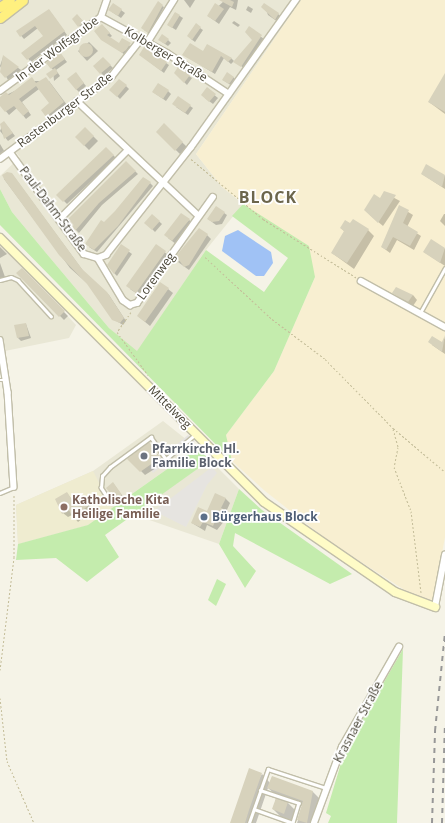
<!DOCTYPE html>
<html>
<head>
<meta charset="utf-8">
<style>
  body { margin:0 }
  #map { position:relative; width:445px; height:823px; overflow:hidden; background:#f5f3e7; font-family:"Open Sans",sans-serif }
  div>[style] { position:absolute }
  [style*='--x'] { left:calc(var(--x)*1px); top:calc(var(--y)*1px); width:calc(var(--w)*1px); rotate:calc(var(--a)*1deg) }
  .residential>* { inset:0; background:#e9e7d5 }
  .commercial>* { inset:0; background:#f8efd1 }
  .education>* { inset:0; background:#efecd0 }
  .green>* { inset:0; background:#c4ecad }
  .parking>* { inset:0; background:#e6e4e0 }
  .water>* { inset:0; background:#a0c2f5 }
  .shadow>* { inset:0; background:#0003 }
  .building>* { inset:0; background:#d7d2bc }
  .round { border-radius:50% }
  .path>* { height:1px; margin-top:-0.5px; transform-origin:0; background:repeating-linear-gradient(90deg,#c4bd99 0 2px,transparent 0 4px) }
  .roads { filter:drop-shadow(1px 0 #c1bea9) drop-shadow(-1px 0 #c1bea9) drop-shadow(0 1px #c1bea9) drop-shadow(0 -1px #c1bea9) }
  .service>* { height:2.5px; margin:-1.25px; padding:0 1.25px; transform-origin:1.25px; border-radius:1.25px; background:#fff }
  .minor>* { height:5.5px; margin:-2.75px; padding:0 2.75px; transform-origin:2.75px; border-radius:2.75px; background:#fff }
  .secondary>* { height:8px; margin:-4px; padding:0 4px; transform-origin:4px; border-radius:4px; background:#fffcc7 }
  .trunk>* { height:9px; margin:-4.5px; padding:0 4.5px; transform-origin:4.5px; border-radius:4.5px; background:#fff07f }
  .rail>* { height:2px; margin-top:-1px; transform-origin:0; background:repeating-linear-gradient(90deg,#979797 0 5px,transparent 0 10px) }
  .dots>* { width:11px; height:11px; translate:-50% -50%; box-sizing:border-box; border:2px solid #fff; border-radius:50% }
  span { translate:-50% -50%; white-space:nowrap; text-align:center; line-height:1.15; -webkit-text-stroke:3.5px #fff; paint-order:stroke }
  .street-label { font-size:12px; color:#494536 }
  .worship-label { font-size:12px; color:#5b616d; font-weight:700 }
  .left { translate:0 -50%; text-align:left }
  .education-label { font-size:12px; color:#785e54; font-weight:700 }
  .service-label { font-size:12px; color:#4e5e75; font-weight:700 }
  .district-label { font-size:16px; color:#6c664c; font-weight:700; letter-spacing:1px }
</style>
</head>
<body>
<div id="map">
  <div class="residential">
    <i style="clip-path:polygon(27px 0,301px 0,196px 154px,222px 187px,243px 204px,206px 250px,137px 352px,109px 328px,46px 253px,12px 212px,0 189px,0 176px,20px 157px,10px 146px,0 153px,0 21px)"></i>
    <i style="clip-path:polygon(0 244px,76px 325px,69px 338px,0 352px)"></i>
    <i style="clip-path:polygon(163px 421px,197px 448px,88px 525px,18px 544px,16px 505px,93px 471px)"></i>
    <i style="clip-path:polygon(210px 460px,239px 489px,219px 544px,132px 514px)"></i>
  </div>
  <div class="commercial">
    <i style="clip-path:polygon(301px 0,445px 0,445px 537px,433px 601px,417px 598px,330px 542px,265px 491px,232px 461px,226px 435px,274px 371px,315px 277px,263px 219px,222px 187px,196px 154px)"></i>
  </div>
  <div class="education">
    <i style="clip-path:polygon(93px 471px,112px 508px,88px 525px,18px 544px,16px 505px)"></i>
  </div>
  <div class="green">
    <i style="clip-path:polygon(0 189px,12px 212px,46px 253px,109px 328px,137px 351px,206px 250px,264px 292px,288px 258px,232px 216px,243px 204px,309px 246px,315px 277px,274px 371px,226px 435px,232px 461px,0 225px)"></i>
    <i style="clip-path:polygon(197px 448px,210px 460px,105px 535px,119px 557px,87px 582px,56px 558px,16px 560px,18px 544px,88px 525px)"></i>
    <i style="clip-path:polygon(239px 489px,262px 510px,352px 574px,330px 584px,235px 533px,233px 546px,256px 571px,245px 588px,219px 544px)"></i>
    <i style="clip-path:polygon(217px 579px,226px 584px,216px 606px,208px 600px)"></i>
    <i style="clip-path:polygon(403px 649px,397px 823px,328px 823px,331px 816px,326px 813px,345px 750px)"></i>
  </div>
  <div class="parking">
    <i style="clip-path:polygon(188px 435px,195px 441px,153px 473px,149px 467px)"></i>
    <i style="clip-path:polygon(212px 467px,217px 473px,207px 485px,186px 527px,154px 511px)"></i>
  </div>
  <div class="water">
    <i style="clip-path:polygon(238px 230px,271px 252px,273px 263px,264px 276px,256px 276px,222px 251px,225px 236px)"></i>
  </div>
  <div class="shadow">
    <i style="clip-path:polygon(184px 0,195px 0,190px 8px)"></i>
    <i style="clip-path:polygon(225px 0,238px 0,237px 6px,236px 10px,230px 7px,219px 24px,208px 16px)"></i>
    <i style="clip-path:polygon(113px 4px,125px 13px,121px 18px,112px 12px)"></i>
    <i style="clip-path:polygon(264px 4px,282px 17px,278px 22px,268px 15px)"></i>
    <i style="clip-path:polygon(162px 6px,164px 7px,150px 34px,144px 30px)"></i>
    <i style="clip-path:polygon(248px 6px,253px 9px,251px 13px,246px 10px)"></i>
    <i style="clip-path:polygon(175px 13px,183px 18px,176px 30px,168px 25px)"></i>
    <i style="clip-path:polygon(52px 14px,67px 35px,31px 62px,23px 53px,44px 36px,38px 28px,24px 39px,17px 31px)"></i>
    <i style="clip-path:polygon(80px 18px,86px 26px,82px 29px,73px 19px)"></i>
    <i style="clip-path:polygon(234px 21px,240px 25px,238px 27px,232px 23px)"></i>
    <i style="clip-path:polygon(105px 28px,112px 36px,109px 38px,119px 44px,132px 46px,125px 55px,98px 34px)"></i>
    <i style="clip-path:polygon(200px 28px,203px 30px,195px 42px,191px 39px)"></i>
    <i style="clip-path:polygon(249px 28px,264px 39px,245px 69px,236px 62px,253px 40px)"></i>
    <i style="clip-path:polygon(168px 40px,171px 43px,168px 46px,162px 42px)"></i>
    <i style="clip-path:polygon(89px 42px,98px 51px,87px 61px,78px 51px)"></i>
    <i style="clip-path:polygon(207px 46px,231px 58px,234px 61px,231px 64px,224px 58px,215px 74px,184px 55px,203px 52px)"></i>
    <i style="clip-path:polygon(3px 57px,21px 70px,8px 80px,0 66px)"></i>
    <i style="clip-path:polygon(63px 57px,67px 62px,56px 70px,60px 76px,54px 81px,53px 70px,48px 63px)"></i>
    <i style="clip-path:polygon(143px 57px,166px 63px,169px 65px,164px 73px)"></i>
    <i style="clip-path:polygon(103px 58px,113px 68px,104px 76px,94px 66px)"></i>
    <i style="clip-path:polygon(175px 73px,189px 76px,192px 78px,187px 85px)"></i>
    <i style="clip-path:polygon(445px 75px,445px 114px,429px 102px)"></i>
    <i style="clip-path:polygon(78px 76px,86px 86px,79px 92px,76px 89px)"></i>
    <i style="clip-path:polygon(233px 77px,236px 80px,232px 86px,223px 80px)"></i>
    <i style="clip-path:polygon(35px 81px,49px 81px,67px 105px,49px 119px,46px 116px,51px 104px,39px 89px,22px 102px,31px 115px,26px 119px,17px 108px,9px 115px,0 104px,0 98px)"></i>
    <i style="clip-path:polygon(126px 86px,129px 89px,120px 99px,113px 92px)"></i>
    <i style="clip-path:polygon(207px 89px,218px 98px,213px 104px,205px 98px)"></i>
    <i style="clip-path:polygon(168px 91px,171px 94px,166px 101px,153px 92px)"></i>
    <i style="clip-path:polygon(190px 106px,193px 108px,188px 115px,176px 107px)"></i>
    <i style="clip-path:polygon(4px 122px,15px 136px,8px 141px,0 131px)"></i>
    <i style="clip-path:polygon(164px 125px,187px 147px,180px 154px,157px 132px)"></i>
    <i style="clip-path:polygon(85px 128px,98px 141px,89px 150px,76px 137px)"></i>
    <i style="clip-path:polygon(0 144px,6px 154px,0 157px)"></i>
    <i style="clip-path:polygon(106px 148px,116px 158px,67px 204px,58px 195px)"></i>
    <i style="clip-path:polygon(126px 162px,138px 174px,102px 205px,79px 233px,67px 221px)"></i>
    <i style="clip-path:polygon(427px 166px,445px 176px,445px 189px,422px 174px)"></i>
    <i style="clip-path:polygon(12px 174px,84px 272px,109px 295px,126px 321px,123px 325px,113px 319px,89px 285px,70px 268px,4px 179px)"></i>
    <i style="clip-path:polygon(150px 183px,153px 186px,97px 252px,89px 247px)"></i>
    <i style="clip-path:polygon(385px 193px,400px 201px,383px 226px,370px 215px)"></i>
    <i style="clip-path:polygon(400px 207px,413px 215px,407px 227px,421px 236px,414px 250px,397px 240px,390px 253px,382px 247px)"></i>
    <i style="clip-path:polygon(224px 213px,227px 215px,222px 224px,216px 225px,208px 219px)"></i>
    <i style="clip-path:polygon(444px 214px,445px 214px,445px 226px,440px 221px)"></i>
    <i style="clip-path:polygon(152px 215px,162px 224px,155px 232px,146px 223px)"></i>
    <i style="clip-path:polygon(189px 220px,192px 222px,176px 244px,168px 238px)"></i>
    <i style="clip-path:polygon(341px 228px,368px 230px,374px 236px,354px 269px,332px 253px,345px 232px)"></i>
    <i style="clip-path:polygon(207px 235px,211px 239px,189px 270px,178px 262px)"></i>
    <i style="clip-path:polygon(431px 241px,445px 249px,445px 266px,424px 252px)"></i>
    <i style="clip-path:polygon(156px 245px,168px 255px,139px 295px,130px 289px)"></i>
    <i style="clip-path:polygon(121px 246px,132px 254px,117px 276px,114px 273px)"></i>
    <i style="clip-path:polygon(0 247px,7px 254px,0 258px)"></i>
    <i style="clip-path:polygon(0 263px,5px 277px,0 279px)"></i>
    <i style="clip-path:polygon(22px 269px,68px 316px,64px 320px,18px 273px)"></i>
    <i style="clip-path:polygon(168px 289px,173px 293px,150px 326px,139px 317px)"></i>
    <i style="clip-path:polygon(393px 293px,413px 295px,417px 300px,413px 306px)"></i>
    <i style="clip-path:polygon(26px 324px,31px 338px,21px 341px,18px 338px)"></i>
    <i style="clip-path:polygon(445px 337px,445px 354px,432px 345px,442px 344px)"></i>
    <i style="clip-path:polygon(149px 443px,164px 463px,145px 475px,129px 459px)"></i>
    <i style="clip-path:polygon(113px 483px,124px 498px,119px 502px,116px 500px)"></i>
    <i style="clip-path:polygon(67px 493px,73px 501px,82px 496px,93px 510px,78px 522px,72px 515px,68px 517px,63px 513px)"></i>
    <i style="clip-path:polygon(225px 498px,230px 503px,226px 512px,229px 515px,217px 530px,207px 525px,205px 531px,192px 523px)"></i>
    <i style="clip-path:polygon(262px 774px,270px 783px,272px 777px,313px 792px,321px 800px,316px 816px,318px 823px,297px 823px,303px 806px,277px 796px,268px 788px,256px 823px,231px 823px)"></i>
    <i style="clip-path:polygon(276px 799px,288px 803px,297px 812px,294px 822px,282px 818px,273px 809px)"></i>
  </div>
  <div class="building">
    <i style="clip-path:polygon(219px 0,230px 0,234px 2px,232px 7px)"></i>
    <i style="clip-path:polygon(158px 1px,163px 5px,148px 33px,141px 28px)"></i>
    <i style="clip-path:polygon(113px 3px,122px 9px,118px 16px,108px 10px)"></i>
    <i style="clip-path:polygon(215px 3px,224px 9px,215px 21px,207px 16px)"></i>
    <i style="clip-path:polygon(264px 3px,279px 13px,275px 20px,261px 7px)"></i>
    <i style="clip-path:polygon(49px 9px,65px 31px,27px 60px,21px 53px,43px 36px,35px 26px,20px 37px,16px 31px)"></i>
    <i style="clip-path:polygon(175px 12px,180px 15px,172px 28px,167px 25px)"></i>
    <i style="clip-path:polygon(77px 14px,84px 22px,78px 27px,72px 19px)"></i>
    <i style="clip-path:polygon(196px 23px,201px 27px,192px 40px,187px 36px)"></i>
    <i style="clip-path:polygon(102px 24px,110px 33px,107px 35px,119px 43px,122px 38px,131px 43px,126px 50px,122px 53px,101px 40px,94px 31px)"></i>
    <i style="clip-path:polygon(249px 26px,262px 35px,241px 67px,233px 62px,252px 40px,245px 32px)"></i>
    <i style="clip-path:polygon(162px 34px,169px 39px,165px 44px,158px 40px)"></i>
    <i class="round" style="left:79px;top:43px;width:14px;height:14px"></i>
    <i style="clip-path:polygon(190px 43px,203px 51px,207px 44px,232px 58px,228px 62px,221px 56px,212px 72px,182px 55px)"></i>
    <i style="clip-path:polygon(144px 47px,167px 62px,161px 71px,139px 55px)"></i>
    <i style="clip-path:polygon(60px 52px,65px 59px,51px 69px,46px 63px)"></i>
    <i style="clip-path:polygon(3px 55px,19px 67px,5px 78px,0 72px)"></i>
    <i style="clip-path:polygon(103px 57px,111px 65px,100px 74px,93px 66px)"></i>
    <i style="clip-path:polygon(178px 67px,190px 75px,184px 83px,174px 73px)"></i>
    <i style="clip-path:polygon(55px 68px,58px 73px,50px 79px,46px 74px)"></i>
    <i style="clip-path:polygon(76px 72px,84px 83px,76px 90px,67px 79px)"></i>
    <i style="clip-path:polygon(227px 72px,234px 77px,229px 84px,222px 80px)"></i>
    <i style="clip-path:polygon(445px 73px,445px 112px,428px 102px)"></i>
    <i style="clip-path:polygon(32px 77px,36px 83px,46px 77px,64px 102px,46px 117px,41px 110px,49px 103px,36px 86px,19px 99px,29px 111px,23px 116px,14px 106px,5px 112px,0 106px,0 97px,6px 92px,9px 95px)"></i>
    <i style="clip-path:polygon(119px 79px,127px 85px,117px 97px,109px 90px)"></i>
    <i style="clip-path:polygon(158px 83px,169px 90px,163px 99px,152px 92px)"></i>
    <i style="clip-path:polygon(207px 87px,216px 94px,209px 102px,201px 95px)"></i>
    <i style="clip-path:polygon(178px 96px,191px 105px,185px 113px,172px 104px)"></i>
    <i style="clip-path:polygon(4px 121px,13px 133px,4px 139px,0 124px)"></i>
    <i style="clip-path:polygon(164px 123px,183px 142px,175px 151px,156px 132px)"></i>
    <i style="clip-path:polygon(85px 127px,94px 136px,84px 146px,75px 137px)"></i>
    <i style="clip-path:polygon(106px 147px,114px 155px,63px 202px,56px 195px)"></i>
    <i style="clip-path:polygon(126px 161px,136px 171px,99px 203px,75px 231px,66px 221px)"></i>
    <i style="clip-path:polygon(426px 164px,445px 175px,442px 187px,421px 174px)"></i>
    <i style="clip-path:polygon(7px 172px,12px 173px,82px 269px,107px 292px,124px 318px,120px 323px,112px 320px,87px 284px,59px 255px,4px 179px,2px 175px)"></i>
    <i style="clip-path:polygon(143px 177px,151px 182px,118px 226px,94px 250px,85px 244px,101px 220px,104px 222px,115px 211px)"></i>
    <i style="clip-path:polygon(384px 191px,396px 195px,378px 223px,364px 210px,374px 194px,380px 198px)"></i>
    <i style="clip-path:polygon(399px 205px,409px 210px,403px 223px,418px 232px,410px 246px,393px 237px,386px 250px,381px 247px)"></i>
    <i style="clip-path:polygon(216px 206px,225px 212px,219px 221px,212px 222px,207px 219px)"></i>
    <i style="clip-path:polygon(181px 213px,190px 219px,172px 241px,164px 235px)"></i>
    <i style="clip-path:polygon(152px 214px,160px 221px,152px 230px,144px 223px)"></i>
    <i style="clip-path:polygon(353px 219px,369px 229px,347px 263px,331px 253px,344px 231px,340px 228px,345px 220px,350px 223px)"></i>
    <i style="clip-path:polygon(199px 228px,208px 234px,189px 265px,184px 267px,176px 256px)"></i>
    <i style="clip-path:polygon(431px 239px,445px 248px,440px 263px,423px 252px)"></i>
    <i style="clip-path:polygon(121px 244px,130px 250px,114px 274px,107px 265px)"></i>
    <i style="clip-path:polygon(156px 244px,166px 251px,136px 293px,126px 286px)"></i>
    <i style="clip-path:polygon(22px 268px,65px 311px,59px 317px,16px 273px)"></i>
    <i style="clip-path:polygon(160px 282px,169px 288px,145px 322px,137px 316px)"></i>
    <i style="clip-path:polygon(396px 287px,413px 295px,408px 302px,392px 293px)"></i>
    <i style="clip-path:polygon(26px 323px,29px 336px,17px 338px,14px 325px)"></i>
    <i style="clip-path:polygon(445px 335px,442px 352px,428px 342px,432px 336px,442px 342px)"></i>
    <i style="clip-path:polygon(149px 442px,160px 458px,140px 472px,127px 459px)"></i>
    <i style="clip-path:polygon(113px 482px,122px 495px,116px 500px,106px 488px)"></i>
    <i style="clip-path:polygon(67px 492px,72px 500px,82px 495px,89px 505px,73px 518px,69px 510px,62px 514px,55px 499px)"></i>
    <i style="clip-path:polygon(215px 493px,226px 498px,221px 508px,226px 510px,223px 516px,217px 517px,213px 526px,203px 522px,200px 527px,191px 523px,198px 507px,207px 511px)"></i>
    <i style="clip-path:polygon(249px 768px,262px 773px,249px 810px,245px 823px,230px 823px)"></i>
    <i style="clip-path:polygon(272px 776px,313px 791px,307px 823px,297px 820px,303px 801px,267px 788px)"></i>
    <i style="clip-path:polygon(276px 798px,288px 802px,284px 814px,272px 809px)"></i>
  </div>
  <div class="path">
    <i style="--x:191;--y:159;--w:94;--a:39.8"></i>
    <i style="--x:263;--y:219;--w:111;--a:32.1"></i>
    <i style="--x:205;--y:257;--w:91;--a:42.8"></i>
    <i style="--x:272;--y:319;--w:66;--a:37"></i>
    <i style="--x:325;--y:359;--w:97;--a:45.4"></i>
    <i style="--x:393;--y:428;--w:68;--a:40.2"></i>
    <i style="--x:131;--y:312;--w:24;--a:125"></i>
    <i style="--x:117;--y:332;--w:53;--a:54.2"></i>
    <i style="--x:393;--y:429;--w:19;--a:74"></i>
    <i style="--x:398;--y:447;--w:20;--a:101"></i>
    <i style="--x:394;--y:467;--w:47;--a:68.9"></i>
    <i style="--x:411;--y:511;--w:83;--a:83"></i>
    <i style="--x:0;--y:670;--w:114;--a:-82.9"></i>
    <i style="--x:14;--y:557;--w:63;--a:-90"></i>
    <i style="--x:0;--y:698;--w:63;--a:83.7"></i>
    <i style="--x:7;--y:761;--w:68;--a:66.5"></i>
  </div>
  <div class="roads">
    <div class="service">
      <i style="--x:0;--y:280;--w:11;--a:-15"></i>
      <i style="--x:11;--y:277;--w:8;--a:23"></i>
      <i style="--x:18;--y:280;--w:49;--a:47.5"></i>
      <i style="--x:420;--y:313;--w:51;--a:-60.9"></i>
      <i style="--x:0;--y:380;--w:6;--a:0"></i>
      <i style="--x:0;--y:493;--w:15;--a:-23"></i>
      <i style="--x:110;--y:502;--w:17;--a:-123"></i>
      <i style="--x:101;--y:488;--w:12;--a:-85"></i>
      <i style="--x:102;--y:476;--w:12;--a:-48"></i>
      <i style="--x:110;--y:467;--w:51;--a:-36.2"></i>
      <i style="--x:151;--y:437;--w:27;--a:56"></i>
      <i style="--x:166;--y:459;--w:38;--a:-40"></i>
      <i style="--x:260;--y:790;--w:41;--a:18.4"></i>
      <i style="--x:299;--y:803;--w:21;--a:107"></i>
      <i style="--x:254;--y:809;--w:41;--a:19.7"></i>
      <i style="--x:249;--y:823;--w:57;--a:-70.6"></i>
      <i style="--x:268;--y:769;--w:61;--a:18.1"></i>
    </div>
    <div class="minor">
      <i style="--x:101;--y:17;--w:75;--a:28.6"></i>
      <i style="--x:167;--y:53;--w:74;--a:33.5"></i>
      <i style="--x:147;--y:43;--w:51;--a:-57.9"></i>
      <i style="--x:0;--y:91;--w:125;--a:-36.2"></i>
      <i style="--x:101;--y:17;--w:18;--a:-71"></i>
      <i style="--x:77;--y:101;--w:166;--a:43.3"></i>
      <i style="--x:10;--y:152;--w:126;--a:54"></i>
      <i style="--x:84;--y:254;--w:15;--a:16"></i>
      <i style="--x:98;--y:258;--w:9;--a:-21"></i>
      <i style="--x:106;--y:255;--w:137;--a:-51.8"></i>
      <i style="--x:191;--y:147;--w:181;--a:-54.5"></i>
      <i style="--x:0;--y:159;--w:139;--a:-36.5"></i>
      <i style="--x:112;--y:76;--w:47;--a:-51.9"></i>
      <i style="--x:59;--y:220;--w:97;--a:-45.4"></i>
      <i style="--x:98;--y:258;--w:49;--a:59.2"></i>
      <i style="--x:123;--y:300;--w:9;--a:36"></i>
      <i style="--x:130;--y:305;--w:7;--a:-16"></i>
      <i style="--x:137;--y:303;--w:130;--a:-54.4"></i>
      <i style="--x:361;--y:281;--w:96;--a:28.7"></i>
      <i style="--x:0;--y:340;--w:53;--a:81.3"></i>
      <i style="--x:8;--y:392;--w:95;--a:86.4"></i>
      <i style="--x:435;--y:607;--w:53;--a:-79.1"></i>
      <i style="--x:314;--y:823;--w:81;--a:-69.8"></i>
      <i style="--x:342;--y:747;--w:115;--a:-60.3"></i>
    </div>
    <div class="secondary">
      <i style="--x:0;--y:238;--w:373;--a:45"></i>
      <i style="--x:264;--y:502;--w:159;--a:34.5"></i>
      <i style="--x:395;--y:592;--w:43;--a:20.6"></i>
    </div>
    <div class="trunk">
      <i style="--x:0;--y:7;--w:12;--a:-35"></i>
      <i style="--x:0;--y:18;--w:29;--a:-38"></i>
    </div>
  </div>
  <div class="rail">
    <i style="--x:432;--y:823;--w:92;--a:-88.1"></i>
    <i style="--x:435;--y:731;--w:99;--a:-84.2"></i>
    <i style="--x:442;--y:823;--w:100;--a:-88.3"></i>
  </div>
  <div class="dots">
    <i style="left:144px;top:456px;background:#6b7280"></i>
    <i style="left:64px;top:507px;background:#8d6e63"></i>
    <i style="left:204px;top:517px;background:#5c6f8a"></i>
  </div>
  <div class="street-label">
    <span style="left:57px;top:49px;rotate:-37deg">In der Wolfsgrube</span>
    <span style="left:166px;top:54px;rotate:31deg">Kolberger Straße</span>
    <span style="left:65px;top:110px;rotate:-37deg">Rastenburger Straße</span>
    <span style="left:53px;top:209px;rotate:53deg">Paul-Dahm-Straße</span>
    <span style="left:156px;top:276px;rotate:-54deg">Lorenweg</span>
    <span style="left:170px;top:407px;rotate:45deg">Mittelweg</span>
    <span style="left:358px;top:722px;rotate:-62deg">Krasnaer Straße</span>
  </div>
  <div class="worship-label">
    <span class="left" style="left:152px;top:456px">Pfarrkirche Hl.<br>Familie Block</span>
  </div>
  <div class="education-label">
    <span class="left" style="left:72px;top:507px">Katholische Kita<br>Heilige Familie</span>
  </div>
  <div class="service-label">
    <span class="left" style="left:212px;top:517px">Bürgerhaus Block</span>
  </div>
  <div class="district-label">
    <span style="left:268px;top:197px">BLOCK</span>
  </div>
</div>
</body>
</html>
